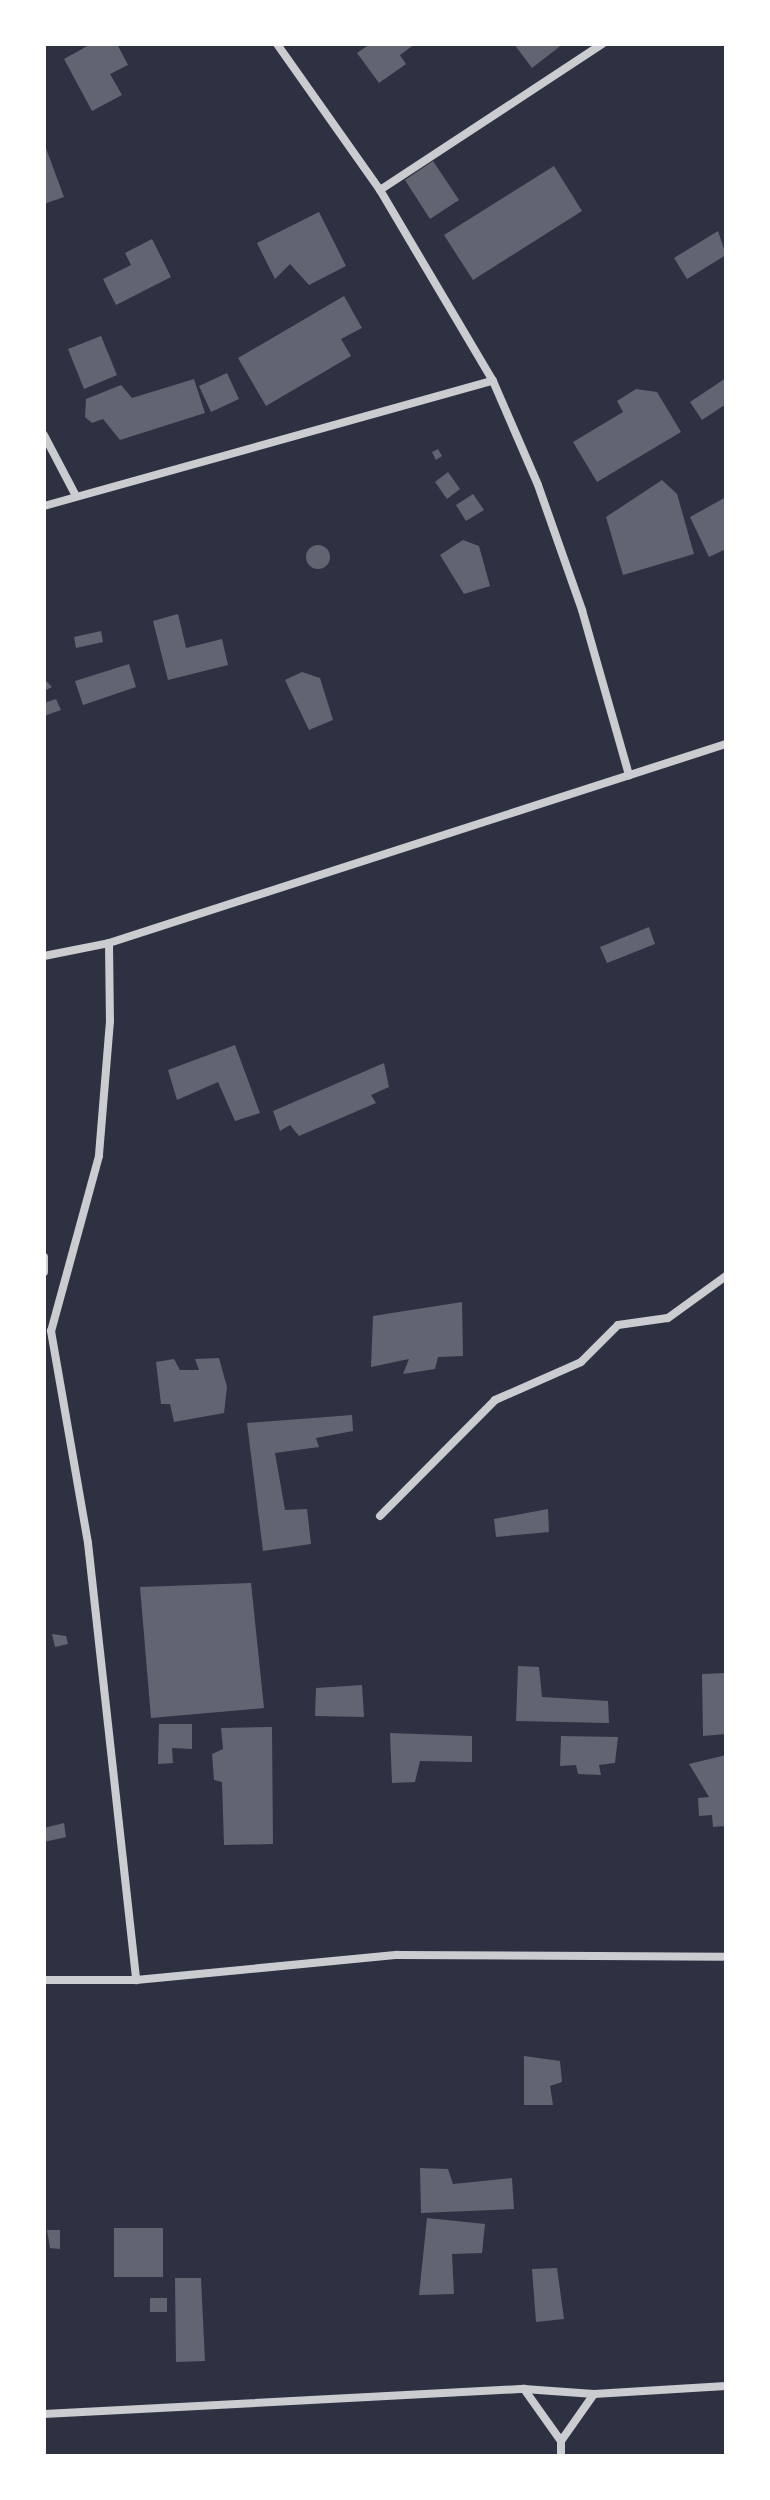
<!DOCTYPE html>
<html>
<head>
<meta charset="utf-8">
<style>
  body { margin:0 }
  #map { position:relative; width:770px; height:2500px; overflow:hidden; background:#2d3142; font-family:"Work Sans",sans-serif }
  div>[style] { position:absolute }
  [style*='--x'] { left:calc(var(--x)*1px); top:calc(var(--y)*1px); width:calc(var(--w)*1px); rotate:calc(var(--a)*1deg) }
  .building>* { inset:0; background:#626471 }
  .round { border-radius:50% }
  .minor>* { height:8px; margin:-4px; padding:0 4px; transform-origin:4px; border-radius:4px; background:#caccd0 }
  span { translate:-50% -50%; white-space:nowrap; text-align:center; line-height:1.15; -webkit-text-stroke:8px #fff; paint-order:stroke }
  .frame { position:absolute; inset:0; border:46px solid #fff; pointer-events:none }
</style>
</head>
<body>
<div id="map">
  <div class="building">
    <i style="clip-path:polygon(91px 44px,117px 44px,128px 65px,110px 74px,122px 95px,92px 111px,64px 59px)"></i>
    <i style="clip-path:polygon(370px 44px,415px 44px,400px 55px,406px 64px,379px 83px,357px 53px)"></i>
    <i style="clip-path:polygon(514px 44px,563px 44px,532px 68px)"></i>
    <i style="clip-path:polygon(44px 143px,64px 197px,44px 204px)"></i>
    <i style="clip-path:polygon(433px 161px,459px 200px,430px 219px,405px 180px)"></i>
    <i style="clip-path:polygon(554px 166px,582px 211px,473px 280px,444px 235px)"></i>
    <i style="clip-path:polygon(319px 212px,346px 266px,309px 285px,290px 264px,275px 279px,257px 243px)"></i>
    <i style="clip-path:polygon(718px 231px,726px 255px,687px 279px,674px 258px)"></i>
    <i style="clip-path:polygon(152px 239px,171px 277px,116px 305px,103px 279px,131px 265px,125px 253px)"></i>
    <i style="clip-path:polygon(344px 296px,362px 328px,341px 339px,351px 356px,266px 406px,238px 358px)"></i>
    <i style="clip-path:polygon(101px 336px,117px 375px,84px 389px,68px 349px)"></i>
    <i style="clip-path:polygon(227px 373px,239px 399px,211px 412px,199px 386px)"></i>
    <i style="clip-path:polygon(726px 378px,726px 404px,702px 420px,690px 402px)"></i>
    <i style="clip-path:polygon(194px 379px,205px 413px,120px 440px,103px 419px,92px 423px,85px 417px,86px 399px,121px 385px,132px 398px)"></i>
    <i style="clip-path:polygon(636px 389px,657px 392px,681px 432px,597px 482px,573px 442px,623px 412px,617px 401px)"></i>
    <i style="clip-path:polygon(438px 449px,442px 456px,436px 460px,432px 452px)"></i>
    <i style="clip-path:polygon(448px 472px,460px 489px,447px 499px,435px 482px)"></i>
    <i style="clip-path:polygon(662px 480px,677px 494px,694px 554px,623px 575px,606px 517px)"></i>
    <i style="clip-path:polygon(473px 494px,484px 510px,466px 521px,456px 505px)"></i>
    <i style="clip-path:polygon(726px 497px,726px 549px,709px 557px,690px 517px)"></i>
    <i style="clip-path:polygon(463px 540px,479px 546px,490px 586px,464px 594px,440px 555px)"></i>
    <i class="round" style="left:306px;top:545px;width:24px;height:24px"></i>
    <i style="clip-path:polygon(178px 614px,186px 648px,222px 639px,228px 665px,168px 680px,153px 621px)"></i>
    <i style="clip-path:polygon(101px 631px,103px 642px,76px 648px,74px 637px)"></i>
    <i style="clip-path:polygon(129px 664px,136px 687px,83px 705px,75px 681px)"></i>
    <i style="clip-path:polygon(302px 672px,320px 678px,333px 720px,309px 730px,285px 680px)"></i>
    <i style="clip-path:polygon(44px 679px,52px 687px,44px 691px)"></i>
    <i style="clip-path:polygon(56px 699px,61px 710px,44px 716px,44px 703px)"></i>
    <i style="clip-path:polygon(649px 927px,655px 944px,607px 963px,600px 947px)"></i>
    <i style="clip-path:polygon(235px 1045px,260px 1113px,235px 1121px,218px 1082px,177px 1100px,168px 1070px)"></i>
    <i style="clip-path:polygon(384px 1063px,389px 1087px,371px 1095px,376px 1103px,299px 1136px,290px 1125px,280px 1131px,273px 1111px)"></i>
    <i style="clip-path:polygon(462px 1302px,463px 1356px,438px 1357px,435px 1369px,403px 1374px,409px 1359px,371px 1367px,373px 1316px)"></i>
    <i style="clip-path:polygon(219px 1358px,227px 1387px,224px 1413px,174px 1422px,170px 1404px,161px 1404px,156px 1362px,174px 1359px,180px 1370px,199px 1370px,195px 1359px)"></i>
    <i style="clip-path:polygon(352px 1415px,353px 1431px,316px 1438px,319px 1447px,275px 1453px,285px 1510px,307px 1509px,311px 1544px,263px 1551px,247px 1423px)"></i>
    <i style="clip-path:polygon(548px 1509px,549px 1532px,496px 1537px,494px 1519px)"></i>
    <i style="clip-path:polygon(251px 1583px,264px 1708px,151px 1718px,140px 1587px)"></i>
    <i style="clip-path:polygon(52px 1634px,66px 1636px,68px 1644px,55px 1647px)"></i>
    <i style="clip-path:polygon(518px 1666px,539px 1667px,542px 1697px,608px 1701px,609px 1723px,516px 1721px)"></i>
    <i style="clip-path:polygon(726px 1673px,726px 1734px,703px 1736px,702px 1674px)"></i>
    <i style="clip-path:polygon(362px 1685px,364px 1717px,315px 1716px,316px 1688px)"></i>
    <i style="clip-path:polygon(159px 1724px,192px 1724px,192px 1749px,172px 1748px,173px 1763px,158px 1764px)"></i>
    <i style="clip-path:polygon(272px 1727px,273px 1844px,224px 1845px,222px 1782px,214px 1780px,212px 1754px,223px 1749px,221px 1728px)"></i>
    <i style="clip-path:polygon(390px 1733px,472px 1736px,472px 1762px,420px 1761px,415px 1782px,392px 1783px)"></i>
    <i style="clip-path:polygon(561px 1736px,618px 1737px,615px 1763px,599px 1765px,601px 1775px,578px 1774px,576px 1765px,560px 1766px)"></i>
    <i style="clip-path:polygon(726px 1755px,726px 1826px,713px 1827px,712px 1815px,699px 1816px,698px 1798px,709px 1797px,689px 1764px)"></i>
    <i style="clip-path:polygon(64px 1823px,66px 1837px,44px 1842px,44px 1828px)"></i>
    <i style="clip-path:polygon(524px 2056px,560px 2061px,562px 2082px,550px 2086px,553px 2105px,524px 2105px)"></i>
    <i style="clip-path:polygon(420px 2168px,448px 2169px,453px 2184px,512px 2178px,514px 2209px,421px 2213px)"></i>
    <i style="clip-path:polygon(427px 2218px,485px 2224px,482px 2253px,452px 2254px,454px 2294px,419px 2295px)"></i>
    <i style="clip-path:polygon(114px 2228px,163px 2228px,163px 2277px,114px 2277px)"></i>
    <i style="clip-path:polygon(47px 2230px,60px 2230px,60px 2249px,50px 2248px)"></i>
    <i style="clip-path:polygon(557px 2268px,564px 2319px,536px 2322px,532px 2269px)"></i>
    <i style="clip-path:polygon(175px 2278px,201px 2278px,205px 2361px,176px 2362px)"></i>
    <i style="clip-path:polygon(150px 2298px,167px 2298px,167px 2312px,150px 2312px)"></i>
  </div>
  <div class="minor">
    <i style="--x:277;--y:44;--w:179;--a:54.8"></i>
    <i style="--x:380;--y:190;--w:222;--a:59.4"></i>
    <i style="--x:493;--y:381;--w:113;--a:66.6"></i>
    <i style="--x:538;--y:485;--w:133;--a:70.6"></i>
    <i style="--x:582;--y:610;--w:172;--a:74.1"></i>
    <i style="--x:380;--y:190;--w:266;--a:-33.3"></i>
    <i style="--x:44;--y:435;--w:69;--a:62.3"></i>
    <i style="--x:44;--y:506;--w:466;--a:-15.6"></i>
    <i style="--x:109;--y:943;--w:78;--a:89.3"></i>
    <i style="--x:110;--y:1021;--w:135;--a:94.7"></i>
    <i style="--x:99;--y:1156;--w:181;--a:105.3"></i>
    <i style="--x:51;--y:1331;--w:215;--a:80.1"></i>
    <i style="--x:88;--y:1543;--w:440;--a:83.7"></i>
    <i style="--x:44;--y:956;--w:66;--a:-11.3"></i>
    <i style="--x:109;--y:943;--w:648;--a:-17.88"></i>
    <i style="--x:44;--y:1257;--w:15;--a:90"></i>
    <i style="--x:380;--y:1516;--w:163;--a:-45.2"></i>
    <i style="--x:495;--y:1400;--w:94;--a:-23.8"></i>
    <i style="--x:581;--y:1362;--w:52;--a:-45"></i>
    <i style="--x:618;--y:1325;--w:50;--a:-8"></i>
    <i style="--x:668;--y:1318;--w:72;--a:-35.9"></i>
    <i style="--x:44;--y:1980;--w:92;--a:0"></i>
    <i style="--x:136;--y:1980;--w:263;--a:-5.5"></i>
    <i style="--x:398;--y:1955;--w:328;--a:0.3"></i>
    <i style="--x:524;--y:2389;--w:64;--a:54.6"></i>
    <i style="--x:561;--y:2441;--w:15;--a:90"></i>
    <i style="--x:44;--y:2414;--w:481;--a:-3"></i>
    <i style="--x:524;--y:2389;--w:70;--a:4.1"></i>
    <i style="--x:594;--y:2394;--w:132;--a:-3.5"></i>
    <i style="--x:561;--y:2441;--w:57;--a:-54.9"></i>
  </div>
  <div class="frame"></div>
</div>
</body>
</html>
